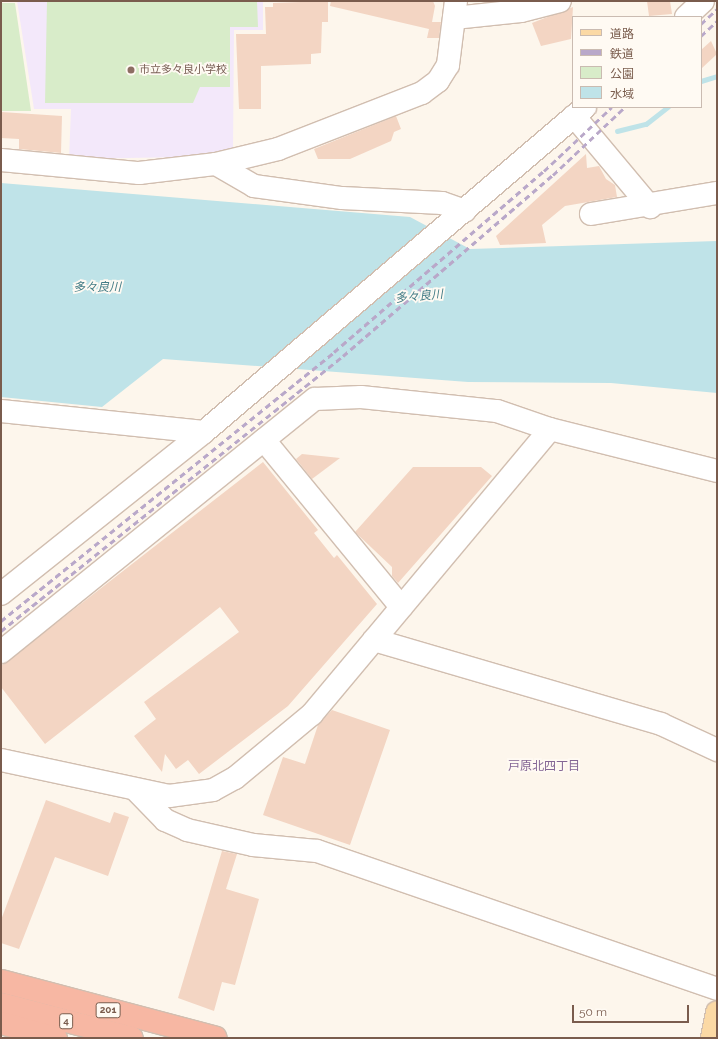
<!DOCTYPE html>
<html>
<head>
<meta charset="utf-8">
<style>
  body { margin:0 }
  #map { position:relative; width:718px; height:1039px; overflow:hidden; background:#fdf6ec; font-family:Raleway,"Noto Sans JP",sans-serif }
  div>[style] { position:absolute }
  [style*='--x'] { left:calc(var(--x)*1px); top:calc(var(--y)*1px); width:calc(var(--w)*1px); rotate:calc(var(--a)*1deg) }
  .education>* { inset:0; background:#f3e8fa }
  .green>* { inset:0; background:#d8ecc9 }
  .water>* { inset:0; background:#bfe3e8 }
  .stream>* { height:4.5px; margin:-2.25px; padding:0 2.25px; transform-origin:2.25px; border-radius:2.25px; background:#bfe3e8 }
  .building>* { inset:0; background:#f3d5c3 }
  .roads { filter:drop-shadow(1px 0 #d1beb0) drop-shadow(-1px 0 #d1beb0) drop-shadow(0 1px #d1beb0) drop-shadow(0 -1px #d1beb0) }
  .minor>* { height:22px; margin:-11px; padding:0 11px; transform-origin:11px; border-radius:11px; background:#fff }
  .major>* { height:22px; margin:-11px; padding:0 11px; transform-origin:11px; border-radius:11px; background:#fbd9a5 }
  .highway>* { height:22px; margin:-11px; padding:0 11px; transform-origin:11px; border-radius:11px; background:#f7b7a3 }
  .rail>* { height:3px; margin-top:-1.5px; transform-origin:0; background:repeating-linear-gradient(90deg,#b9a8c9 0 6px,transparent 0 10px) }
  .dots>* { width:11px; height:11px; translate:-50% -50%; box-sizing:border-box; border:2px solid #fffaf3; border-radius:50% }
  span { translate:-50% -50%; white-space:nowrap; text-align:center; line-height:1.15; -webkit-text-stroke:3.5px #fffaf3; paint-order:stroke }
  .shield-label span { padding:1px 3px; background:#fffaf3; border:1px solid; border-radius:3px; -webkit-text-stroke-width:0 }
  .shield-label { font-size:10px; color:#7a5c4d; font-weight:700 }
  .education-label { font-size:11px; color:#785e54 }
  .left { translate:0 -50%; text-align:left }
  .water-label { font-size:12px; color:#437c86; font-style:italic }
  .neighbourhood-label { font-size:12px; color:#846695 }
  .frame { position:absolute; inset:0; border:2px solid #7a5c4d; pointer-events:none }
  .legend { position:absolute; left:572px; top:16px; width:130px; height:92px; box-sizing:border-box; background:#fffaf3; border:1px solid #cabbb1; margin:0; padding:5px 7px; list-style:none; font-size:12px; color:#7a5c4d }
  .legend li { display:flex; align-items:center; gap:8px; height:20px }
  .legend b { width:20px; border:1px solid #cabbb1 }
  .scale { position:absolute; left:572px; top:1005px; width:117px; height:18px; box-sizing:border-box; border:2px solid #7a5c4d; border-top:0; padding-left:5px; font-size:12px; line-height:14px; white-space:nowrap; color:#7a5c4d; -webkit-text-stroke:3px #fffaf3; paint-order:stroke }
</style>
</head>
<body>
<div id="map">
  <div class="education">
    <i style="clip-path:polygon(17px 1px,263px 1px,263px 30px,234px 30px,233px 149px,184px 157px,69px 159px,71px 109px,34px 109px)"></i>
  </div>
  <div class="green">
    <i style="clip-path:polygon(47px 1px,257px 1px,258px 27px,230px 27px,230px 87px,200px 87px,193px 103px,45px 103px)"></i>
    <i style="clip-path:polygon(1px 3px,15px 3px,31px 111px,1px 111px)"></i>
  </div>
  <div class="water">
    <i style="clip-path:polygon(1px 183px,410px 217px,470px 249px,717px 241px,717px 393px,611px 383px,468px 382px,163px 359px,102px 407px,1px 397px)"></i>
  </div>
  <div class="stream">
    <i style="--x:701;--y:81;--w:17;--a:-17"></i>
    <i style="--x:617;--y:131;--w:30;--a:-14"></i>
    <i style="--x:646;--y:124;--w:28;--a:-38"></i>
  </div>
  <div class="building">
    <i style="clip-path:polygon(328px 1px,328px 22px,322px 22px,321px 53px,311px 54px,311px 64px,261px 66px,261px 109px,239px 109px,236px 34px,266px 34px,265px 7px,273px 7px,273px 3px)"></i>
    <i style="clip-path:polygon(331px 1px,433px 1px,435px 6px,432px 22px,441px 22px,439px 38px,427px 38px,429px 29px,330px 6px)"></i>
    <i style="clip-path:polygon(647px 1px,670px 1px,672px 14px,649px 16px)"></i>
    <i style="clip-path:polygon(573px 7px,571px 39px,541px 46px,532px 23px)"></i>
    <i style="clip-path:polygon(711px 41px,717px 54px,701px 69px,701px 50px)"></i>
    <i style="clip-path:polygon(1px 112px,62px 116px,61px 153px,19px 149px,19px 139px,1px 138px)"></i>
    <i style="clip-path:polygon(396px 116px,401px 129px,394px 132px,391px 141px,350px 159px,318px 159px,314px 149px)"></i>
    <i style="clip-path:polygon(586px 154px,587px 168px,599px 166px,606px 179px,615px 185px,617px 197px,565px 206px,542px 225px,546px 243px,500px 245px,496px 236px)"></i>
    <i style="clip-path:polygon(302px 454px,340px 458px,312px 479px,296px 459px)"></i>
    <i style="clip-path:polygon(263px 462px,318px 530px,314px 533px,334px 558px,337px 555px,377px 604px,288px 706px,199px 774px,188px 760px,176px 769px,165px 754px,162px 772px,134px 736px,156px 719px,144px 702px,239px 632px,220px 607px,45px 744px,1px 687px,1px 666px)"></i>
    <i style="clip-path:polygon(413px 467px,481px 467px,492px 476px,398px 583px,392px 576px,392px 567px,355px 532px)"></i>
    <i style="clip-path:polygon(332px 710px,390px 730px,350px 845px,263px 815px,283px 757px,305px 764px,318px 725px)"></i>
    <i style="clip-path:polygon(46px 800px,110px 823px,114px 812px,129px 817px,108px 876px,55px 857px,19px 949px,1px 943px,1px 920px)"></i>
    <i style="clip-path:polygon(222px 851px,237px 854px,226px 889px,259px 899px,235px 985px,222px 982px,214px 1011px,178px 998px)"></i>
  </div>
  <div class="roads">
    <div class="minor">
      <i style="--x:686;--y:17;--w:23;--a:-43"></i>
      <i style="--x:454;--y:18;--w:67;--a:-6"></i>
      <i style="--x:521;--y:11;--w:40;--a:-14.4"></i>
      <i style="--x:574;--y:116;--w:119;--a:50.1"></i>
      <i style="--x:1;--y:160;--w:139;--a:5.4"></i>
      <i style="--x:139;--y:173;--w:78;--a:-6.7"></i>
      <i style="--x:216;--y:164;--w:64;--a:-13.6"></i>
      <i style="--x:278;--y:149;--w:155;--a:-21.3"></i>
      <i style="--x:422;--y:93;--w:20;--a:-37"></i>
      <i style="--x:438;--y:81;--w:19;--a:-58"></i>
      <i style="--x:448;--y:65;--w:64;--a:-82.9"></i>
      <i style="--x:216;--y:164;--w:44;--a:30.1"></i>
      <i style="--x:254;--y:186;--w:89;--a:7.8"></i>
      <i style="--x:342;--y:198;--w:100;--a:2.9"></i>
      <i style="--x:442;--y:203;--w:24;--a:19"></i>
      <i style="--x:591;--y:214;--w:128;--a:-9.5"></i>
      <i style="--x:1;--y:411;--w:204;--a:5.9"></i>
      <i style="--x:264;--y:440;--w:216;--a:50.6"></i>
      <i style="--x:1;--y:594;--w:260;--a:-38.6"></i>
      <i style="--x:204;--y:432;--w:501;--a:-40.46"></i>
      <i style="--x:374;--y:640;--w:299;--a:16.3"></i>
      <i style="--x:661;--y:724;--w:62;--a:24.9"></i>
      <i style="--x:1;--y:652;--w:403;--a:-38.9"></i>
      <i style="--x:315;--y:399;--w:46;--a:-2.5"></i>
      <i style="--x:361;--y:397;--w:137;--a:5.9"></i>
      <i style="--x:497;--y:411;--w:56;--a:18.8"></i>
      <i style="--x:550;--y:429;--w:172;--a:14.1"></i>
      <i style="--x:1;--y:760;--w:172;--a:12.1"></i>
      <i style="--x:169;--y:796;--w:44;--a:-7.8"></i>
      <i style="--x:213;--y:790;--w:25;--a:-29"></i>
      <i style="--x:235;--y:778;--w:100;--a:-39.7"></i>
      <i style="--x:312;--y:714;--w:371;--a:-50.1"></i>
      <i style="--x:136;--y:790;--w:42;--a:46"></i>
      <i style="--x:165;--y:820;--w:24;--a:24"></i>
      <i style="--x:187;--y:830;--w:68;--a:12.8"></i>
      <i style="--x:253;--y:845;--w:64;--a:5.4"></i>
      <i style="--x:317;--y:851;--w:423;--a:19"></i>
    </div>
    <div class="major">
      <i style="--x:712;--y:1038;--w:26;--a:-79"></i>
    </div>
    <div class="highway">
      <i style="--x:1;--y:981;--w:222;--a:14.8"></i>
      <i style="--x:1;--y:1004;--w:135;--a:14.5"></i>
      <i style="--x:1;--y:1023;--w:57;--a:15.3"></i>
    </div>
  </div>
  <div class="rail">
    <i style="--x:701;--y:24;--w:22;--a:-43"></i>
    <i style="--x:701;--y:36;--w:22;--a:-43"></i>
    <i style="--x:1;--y:621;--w:428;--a:-38.9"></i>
    <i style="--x:334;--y:352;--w:277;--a:-40.8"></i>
    <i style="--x:544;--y:171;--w:93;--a:-43.3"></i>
    <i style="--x:1;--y:631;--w:439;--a:-38.8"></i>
    <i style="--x:343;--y:356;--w:277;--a:-40.8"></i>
    <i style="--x:553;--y:175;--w:99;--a:-43.4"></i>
  </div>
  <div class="dots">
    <i style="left:131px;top:70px;background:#8d6e63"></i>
  </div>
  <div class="shield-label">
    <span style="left:108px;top:1010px">201</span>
    <span style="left:66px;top:1021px">4</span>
  </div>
  <div class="education-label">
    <span class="left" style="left:139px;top:70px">市立多々良小学校</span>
  </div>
  <div class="water-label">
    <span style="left:97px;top:288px">多々良川</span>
    <span style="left:419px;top:297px;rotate:-5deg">多々良川</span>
  </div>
  <div class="neighbourhood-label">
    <span style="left:544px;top:767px">戸原北四丁目</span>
  </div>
  <div class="frame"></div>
  <ul class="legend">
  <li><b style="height:5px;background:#fbd9a5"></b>道路</li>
  <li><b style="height:5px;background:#b9a8c9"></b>鉄道</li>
  <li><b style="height:11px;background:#d8ecc9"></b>公園</li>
  <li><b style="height:11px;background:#bfe3e8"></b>水域</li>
  </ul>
  <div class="scale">50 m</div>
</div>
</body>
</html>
